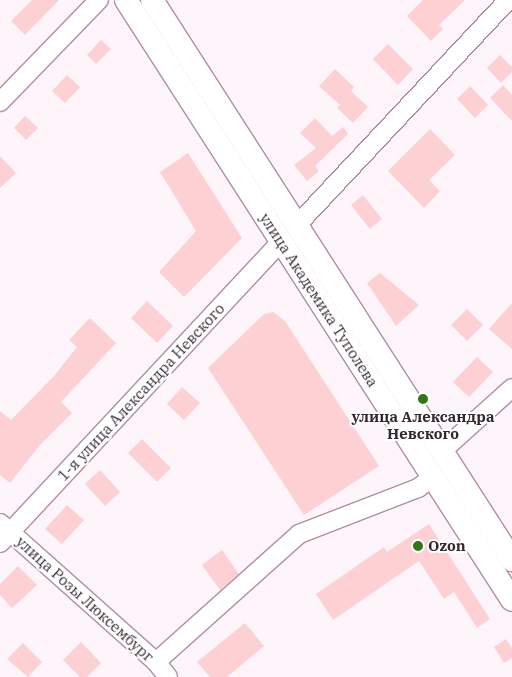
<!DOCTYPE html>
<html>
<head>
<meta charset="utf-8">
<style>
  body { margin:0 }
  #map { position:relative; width:512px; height:677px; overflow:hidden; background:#fdf5fa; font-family:"IBM Plex Serif",serif }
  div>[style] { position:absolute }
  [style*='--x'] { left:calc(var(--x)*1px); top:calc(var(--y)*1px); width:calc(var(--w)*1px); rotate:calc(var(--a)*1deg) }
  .building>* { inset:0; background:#fdd0d4 }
  .roads { filter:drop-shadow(1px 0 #b18fa5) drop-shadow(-1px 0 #b18fa5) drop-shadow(0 1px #b18fa5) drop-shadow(0 -1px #b18fa5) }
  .minor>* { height:18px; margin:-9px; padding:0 9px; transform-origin:9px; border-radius:9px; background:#fff }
  .major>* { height:22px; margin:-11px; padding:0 11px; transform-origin:11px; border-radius:11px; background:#fff }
  .dots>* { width:14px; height:14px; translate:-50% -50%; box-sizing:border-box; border:2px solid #fff; border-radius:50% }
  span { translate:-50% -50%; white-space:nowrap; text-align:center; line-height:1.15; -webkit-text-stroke:4px #fff; paint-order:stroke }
  .street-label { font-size:15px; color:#352730 }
  .poi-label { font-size:15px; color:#352730; font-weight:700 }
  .left { translate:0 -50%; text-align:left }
</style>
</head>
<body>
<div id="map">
  <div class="building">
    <i style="clip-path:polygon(32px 0,59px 0,25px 35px,11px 21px)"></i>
    <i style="clip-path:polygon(423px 0,465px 0,439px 25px,443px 29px,431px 41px,407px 16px)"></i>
    <i style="clip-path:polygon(101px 40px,111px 49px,96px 64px,87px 55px)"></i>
    <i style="clip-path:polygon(388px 44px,413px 69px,398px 85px,373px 59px)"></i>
    <i style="clip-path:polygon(500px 55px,512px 67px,512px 72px,501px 83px,487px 68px)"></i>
    <i style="clip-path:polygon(335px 69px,354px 87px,351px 91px,368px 107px,353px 123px,337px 108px,340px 105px,319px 86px)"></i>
    <i style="clip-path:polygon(67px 75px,80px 87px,65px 103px,52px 91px)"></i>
    <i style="clip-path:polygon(503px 85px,512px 95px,512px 121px,490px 98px)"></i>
    <i style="clip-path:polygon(470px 86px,488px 105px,475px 118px,457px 99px)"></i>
    <i style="clip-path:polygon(25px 116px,38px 128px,26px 140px,14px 128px)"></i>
    <i style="clip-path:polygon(315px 118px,332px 136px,343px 127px,348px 134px,315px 166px,319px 171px,307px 181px,294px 165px,316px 148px,300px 133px)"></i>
    <i style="clip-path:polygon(430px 129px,455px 155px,429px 180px,440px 191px,424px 208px,388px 171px)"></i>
    <i style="clip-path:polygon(188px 153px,242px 238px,184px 297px,159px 272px,196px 231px,160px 172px)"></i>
    <i style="clip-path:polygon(0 156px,16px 173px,0 188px)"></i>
    <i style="clip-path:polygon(363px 195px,382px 219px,370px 229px,351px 205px)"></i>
    <i style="clip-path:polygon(380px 273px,419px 305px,396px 326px,367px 283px)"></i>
    <i style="clip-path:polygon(147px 301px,173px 326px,157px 343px,131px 318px)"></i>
    <i style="clip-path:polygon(512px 303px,512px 349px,489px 329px)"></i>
    <i style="clip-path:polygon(467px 309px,483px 325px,467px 341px,451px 325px)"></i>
    <i style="clip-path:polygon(273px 312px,285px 321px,379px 466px,304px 515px,208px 368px,264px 314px)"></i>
    <i style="clip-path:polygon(90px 318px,116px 343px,61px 402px,72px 413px,40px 445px,10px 483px,0 475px,0 411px,11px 420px,54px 376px,77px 347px,69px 340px)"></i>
    <i style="clip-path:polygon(477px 357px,493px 372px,469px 397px,453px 382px)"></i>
    <i style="clip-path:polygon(182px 387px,200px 403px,184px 420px,167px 404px)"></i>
    <i style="clip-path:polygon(142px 439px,171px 468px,157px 482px,128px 453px)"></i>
    <i style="clip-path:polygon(100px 470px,120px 492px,105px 506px,85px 484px)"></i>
    <i style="clip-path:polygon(67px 505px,84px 520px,62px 544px,45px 529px)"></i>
    <i style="clip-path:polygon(429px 524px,490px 619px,477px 628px,454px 592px,444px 599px,419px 561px,333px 620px,316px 594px,384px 547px,387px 552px)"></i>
    <i style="clip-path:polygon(222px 550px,239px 574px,220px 590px,202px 565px)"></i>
    <i style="clip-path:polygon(18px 566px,37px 585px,12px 608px,0 595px,0 584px)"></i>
    <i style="clip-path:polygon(245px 623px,264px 646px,227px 677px,210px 677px,197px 662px)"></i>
    <i style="clip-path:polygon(506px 639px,512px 648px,512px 658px,504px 663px,494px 647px)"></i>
    <i style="clip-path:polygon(81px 642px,101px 663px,87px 677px,80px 677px,63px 660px)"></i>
    <i style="clip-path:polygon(23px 643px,42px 662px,28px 677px,7px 659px)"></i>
  </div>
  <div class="roads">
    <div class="minor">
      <i style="--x:0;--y:102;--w:142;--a:-45.9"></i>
      <i style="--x:296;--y:226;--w:310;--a:-46.8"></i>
      <i style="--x:442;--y:451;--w:94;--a:-42"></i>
      <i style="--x:0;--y:523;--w:209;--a:41.7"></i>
      <i style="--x:156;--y:662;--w:19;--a:51"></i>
      <i style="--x:0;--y:543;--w:412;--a:-47"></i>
      <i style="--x:156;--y:662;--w:192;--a:-41.8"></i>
      <i style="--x:299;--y:534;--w:128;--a:-21.1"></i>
      <i style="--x:418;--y:488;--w:19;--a:-36"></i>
    </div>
    <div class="major">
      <i style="--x:126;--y:0;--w:713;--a:57.25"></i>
      <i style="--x:152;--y:0;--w:666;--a:57.26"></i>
    </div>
  </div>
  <div class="dots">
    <i style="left:423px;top:399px;background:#327615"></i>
    <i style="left:418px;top:546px;background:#327615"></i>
  </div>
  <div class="street-label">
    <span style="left:319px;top:300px;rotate:57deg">улица Академика Туполева</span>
    <span style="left:141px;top:392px;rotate:-47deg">1-я улица Александра Невского</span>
    <span style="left:85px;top:599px;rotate:42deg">улица Розы Люксембург</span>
  </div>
  <div class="poi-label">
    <span style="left:423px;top:425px">улица Александра<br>Невского</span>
    <span class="left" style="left:428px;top:546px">Ozon</span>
  </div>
</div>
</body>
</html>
